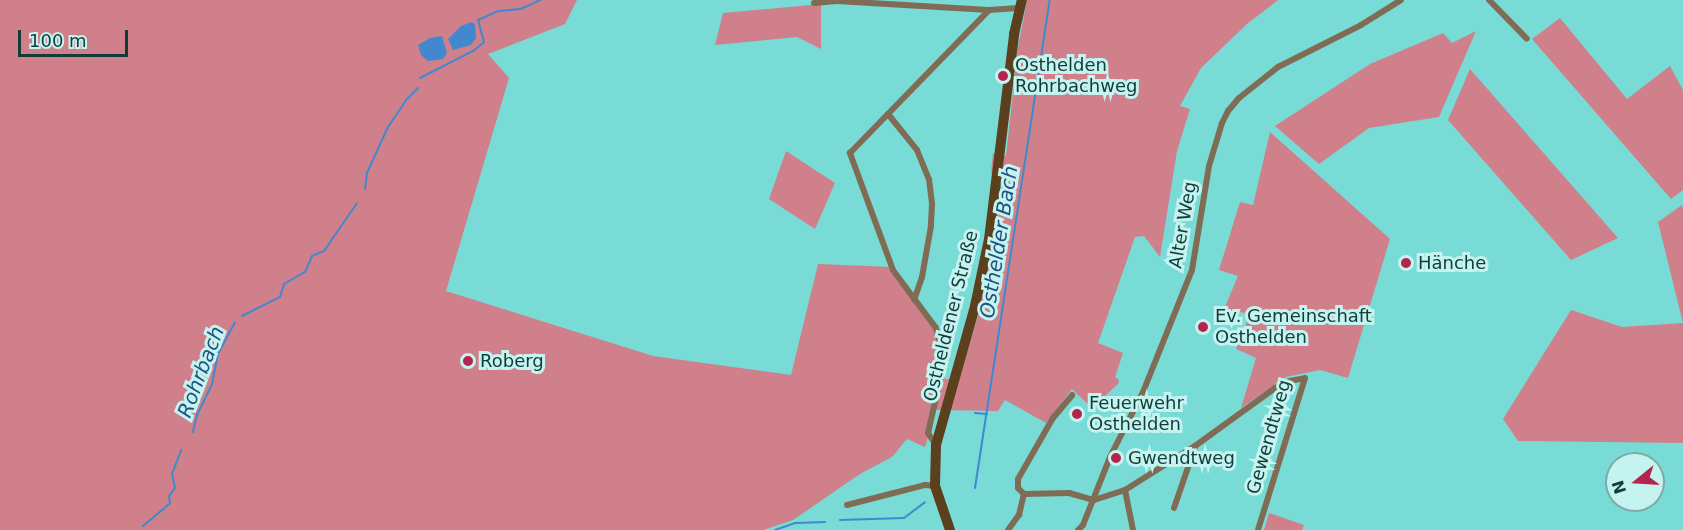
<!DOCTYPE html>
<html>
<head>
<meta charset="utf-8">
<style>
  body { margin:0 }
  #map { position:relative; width:1683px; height:530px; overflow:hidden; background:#78dbd5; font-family:"DejaVu Sans",sans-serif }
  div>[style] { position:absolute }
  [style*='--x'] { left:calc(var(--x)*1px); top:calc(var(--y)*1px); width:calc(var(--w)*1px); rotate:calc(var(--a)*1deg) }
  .green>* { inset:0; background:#cf808b }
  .water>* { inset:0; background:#4288ce }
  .stream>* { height:2px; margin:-1px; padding:0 1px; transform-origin:1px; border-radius:1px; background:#4288ce }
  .street>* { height:6px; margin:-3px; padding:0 3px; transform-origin:3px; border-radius:3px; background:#806c55 }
  .secondary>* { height:10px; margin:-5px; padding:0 5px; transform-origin:5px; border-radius:5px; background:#5c401d }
  .dots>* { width:16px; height:16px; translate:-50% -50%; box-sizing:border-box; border:3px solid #c5f3ef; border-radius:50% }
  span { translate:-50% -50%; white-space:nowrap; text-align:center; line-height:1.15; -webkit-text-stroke:6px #c5f3ef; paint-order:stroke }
  .poi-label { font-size:18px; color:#113c3a }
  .left { translate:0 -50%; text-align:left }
  .street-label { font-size:18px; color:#113c3a }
  .water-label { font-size:20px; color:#215180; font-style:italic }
  .north { position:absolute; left:1605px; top:452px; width:60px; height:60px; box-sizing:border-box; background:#c5f3ef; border:2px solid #7daaa7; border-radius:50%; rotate:252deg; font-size:16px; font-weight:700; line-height:24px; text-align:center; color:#113c3a }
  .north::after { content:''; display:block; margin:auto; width:21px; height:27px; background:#b5244e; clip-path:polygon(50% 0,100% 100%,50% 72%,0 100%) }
  .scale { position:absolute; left:18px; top:30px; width:110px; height:27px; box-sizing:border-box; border:3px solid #113c3a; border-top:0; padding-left:8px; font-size:18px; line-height:21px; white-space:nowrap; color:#113c3a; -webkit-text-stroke:4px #c5f3ef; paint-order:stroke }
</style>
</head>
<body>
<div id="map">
  <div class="green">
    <i style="clip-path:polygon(0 0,577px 0,565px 24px,488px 54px,509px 78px,446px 291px,653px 356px,791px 375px,818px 264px,892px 267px,938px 329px,945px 379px,959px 379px,979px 312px,1004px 176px,991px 173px,993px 153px,1006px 156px,1018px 47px,1027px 0,1278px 0,1247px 24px,1201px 68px,1180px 106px,1190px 109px,1177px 151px,1160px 257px,1144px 236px,1135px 237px,1098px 343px,1123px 353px,1115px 377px,1119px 380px,1118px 384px,1092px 408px,1072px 389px,1046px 423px,1005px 400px,998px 411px,936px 410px,925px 447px,907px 439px,892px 457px,860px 474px,793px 520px,763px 530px,0 530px)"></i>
    <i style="clip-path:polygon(821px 4px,821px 49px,797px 37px,715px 45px,723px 13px)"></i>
    <i style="clip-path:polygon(1560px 18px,1627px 99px,1670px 66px,1683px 90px,1683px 190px,1671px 199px,1532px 39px)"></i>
    <i style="clip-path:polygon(1476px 31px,1439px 117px,1369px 128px,1319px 164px,1275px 126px,1370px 64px,1443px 33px,1452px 43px)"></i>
    <i style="clip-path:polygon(1470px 69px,1618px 238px,1571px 260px,1448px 120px)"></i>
    <i style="clip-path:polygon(1270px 132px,1390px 239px,1348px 378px,1320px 370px,1286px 377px,1241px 408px,1256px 358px,1236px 349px,1250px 314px,1224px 309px,1238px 276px,1219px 270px,1240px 202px,1253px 205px)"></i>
    <i style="clip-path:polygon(786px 151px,835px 183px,815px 229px,769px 199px)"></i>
    <i style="clip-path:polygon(1682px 205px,1683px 209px,1683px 323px,1658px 222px)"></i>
    <i style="clip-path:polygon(1571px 310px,1622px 327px,1683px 323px,1683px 443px,1518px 441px,1503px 419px)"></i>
    <i style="clip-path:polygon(1269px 513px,1304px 525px,1302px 530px,1264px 530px)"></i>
  </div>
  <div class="water">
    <i style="clip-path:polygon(472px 22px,475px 25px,476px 38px,471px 45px,453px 50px,448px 39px,461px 26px)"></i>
    <i style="clip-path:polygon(442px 36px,447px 53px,443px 59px,428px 61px,421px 55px,418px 45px,430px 38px)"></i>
  </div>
  <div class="stream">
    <i style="--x:420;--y:78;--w:59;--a:-27"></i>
    <i style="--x:473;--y:51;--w:14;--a:-39"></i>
    <i style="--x:484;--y:42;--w:23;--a:-105"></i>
    <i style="--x:478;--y:20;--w:22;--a:-24"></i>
    <i style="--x:498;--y:11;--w:23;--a:-5"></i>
    <i style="--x:521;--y:9;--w:21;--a:-25"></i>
    <i style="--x:365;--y:189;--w:16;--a:-83"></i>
    <i style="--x:367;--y:173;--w:51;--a:-65.5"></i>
    <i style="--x:388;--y:127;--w:32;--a:-56"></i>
    <i style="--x:406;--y:100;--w:17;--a:-45"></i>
    <i style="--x:242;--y:316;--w:42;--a:-26.6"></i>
    <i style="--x:280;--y:297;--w:14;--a:-73"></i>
    <i style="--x:284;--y:284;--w:24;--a:-30"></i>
    <i style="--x:305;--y:272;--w:17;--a:-66"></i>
    <i style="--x:312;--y:256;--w:13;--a:-23"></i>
    <i style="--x:324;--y:251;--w:58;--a:-55.5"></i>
    <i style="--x:975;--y:413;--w:12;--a:5"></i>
    <i style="--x:193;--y:432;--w:17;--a:-77"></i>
    <i style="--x:197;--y:415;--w:34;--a:-64"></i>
    <i style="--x:212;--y:384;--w:31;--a:-79"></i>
    <i style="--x:218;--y:354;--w:36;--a:-62"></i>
    <i style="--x:975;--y:488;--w:494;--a:-81.3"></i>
    <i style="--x:840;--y:520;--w:64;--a:-1.8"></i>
    <i style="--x:904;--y:518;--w:26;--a:-37"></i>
    <i style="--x:143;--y:526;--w:35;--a:-40"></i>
    <i style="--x:170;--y:503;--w:7;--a:-98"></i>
    <i style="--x:169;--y:496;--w:10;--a:-53"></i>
    <i style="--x:175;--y:488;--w:14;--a:-102"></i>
    <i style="--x:172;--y:474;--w:26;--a:-69"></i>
    <i style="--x:775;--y:530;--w:21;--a:-19"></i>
    <i style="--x:795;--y:523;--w:30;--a:-2"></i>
  </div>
  <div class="street">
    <i style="--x:1489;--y:0;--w:54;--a:45.7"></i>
    <i style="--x:814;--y:3;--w:23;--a:-5"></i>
    <i style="--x:837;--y:1;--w:152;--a:3.4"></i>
    <i style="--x:989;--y:10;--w:30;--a:-4"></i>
    <i style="--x:888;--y:114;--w:46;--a:51.1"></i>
    <i style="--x:917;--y:150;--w:31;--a:68"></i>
    <i style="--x:929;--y:179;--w:25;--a:83"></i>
    <i style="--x:932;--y:204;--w:22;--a:93"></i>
    <i style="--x:931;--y:226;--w:52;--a:100"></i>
    <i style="--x:922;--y:277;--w:24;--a:109"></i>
    <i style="--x:936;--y:445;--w:14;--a:-124"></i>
    <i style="--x:928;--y:433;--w:58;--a:-77.2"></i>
    <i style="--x:941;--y:376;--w:33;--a:-92"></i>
    <i style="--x:940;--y:343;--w:16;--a:-105"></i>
    <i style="--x:936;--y:328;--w:72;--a:-126.6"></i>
    <i style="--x:893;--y:270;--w:125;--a:-110.2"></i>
    <i style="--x:850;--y:153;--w:199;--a:-45.8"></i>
    <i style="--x:1125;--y:490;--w:41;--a:78.7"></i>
    <i style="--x:1024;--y:494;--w:45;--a:-1.3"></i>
    <i style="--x:1069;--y:493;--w:26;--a:16"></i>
    <i style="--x:1094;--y:500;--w:33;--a:-18"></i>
    <i style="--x:1125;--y:490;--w:83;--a:-32.2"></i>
    <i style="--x:1195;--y:446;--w:99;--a:-35.9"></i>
    <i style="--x:1275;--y:388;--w:17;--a:-25"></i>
    <i style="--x:1290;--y:381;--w:15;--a:-11"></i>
    <i style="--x:1305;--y:378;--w:159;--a:107.2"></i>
    <i style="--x:847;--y:505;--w:81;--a:-14.4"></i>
    <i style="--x:925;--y:485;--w:10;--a:6"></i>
    <i style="--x:1174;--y:508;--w:65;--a:-71"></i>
    <i style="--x:1008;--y:530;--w:19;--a:-54"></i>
    <i style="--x:1019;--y:515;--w:22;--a:-77"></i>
    <i style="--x:1024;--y:494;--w:8;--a:-135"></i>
    <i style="--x:1018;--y:488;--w:9;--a:-90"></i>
    <i style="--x:1018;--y:479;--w:70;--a:-60.2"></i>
    <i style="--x:1053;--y:418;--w:30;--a:-50"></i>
    <i style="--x:1078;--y:530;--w:7;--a:-45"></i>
    <i style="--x:1083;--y:525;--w:73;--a:-68.3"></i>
    <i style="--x:1110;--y:457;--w:73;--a:-63.1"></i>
    <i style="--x:1143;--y:392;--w:131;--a:-68.1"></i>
    <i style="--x:1192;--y:270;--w:105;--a:-80.7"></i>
    <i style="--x:1209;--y:166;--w:45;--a:-73.2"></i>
    <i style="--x:1222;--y:123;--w:13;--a:-63"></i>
    <i style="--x:1228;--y:111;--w:17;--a:-50"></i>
    <i style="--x:1239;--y:98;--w:50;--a:-38.5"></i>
    <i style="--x:1278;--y:67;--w:93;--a:-26.8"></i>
    <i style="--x:1361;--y:25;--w:47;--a:-32"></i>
  </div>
  <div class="secondary">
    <i style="--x:950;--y:530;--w:46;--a:-108.8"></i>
    <i style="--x:935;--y:486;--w:41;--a:-88.6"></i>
    <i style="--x:936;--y:445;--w:144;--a:-74.3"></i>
    <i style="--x:975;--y:306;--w:68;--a:-78.2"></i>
    <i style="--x:989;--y:239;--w:207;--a:-83"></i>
    <i style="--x:1014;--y:34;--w:35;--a:-77"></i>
  </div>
  <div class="dots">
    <i style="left:1003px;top:76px;background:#b5244e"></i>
    <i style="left:1406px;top:263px;background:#b5244e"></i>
    <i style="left:1203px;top:327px;background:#b5244e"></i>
    <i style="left:468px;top:361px;background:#b5244e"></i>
    <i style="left:1077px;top:414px;background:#b5244e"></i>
    <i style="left:1116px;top:458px;background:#b5244e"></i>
  </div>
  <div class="poi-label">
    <span class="left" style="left:1015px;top:76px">Osthelden<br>Rohrbachweg</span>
    <span class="left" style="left:1418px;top:263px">Hänche</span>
    <span class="left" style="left:1215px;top:327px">Ev. Gemeinschaft<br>Osthelden</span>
    <span class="left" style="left:480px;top:361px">Roberg</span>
    <span class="left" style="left:1089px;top:414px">Feuerwehr<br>Osthelden</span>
    <span class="left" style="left:1128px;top:458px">Gwendtweg</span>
  </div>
  <div class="street-label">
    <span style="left:1183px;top:225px;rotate:-80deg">Alter Weg</span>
    <span style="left:951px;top:316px;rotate:-76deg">Ostheldener Straße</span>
    <span style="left:1269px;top:437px;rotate:-74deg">Gewendtweg</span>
  </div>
  <div class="water-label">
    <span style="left:999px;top:242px;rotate:-81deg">Osthelder Bach</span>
    <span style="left:201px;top:372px;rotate:-69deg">Rohrbach</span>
  </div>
  <div class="north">N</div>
  <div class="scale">100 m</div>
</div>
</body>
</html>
